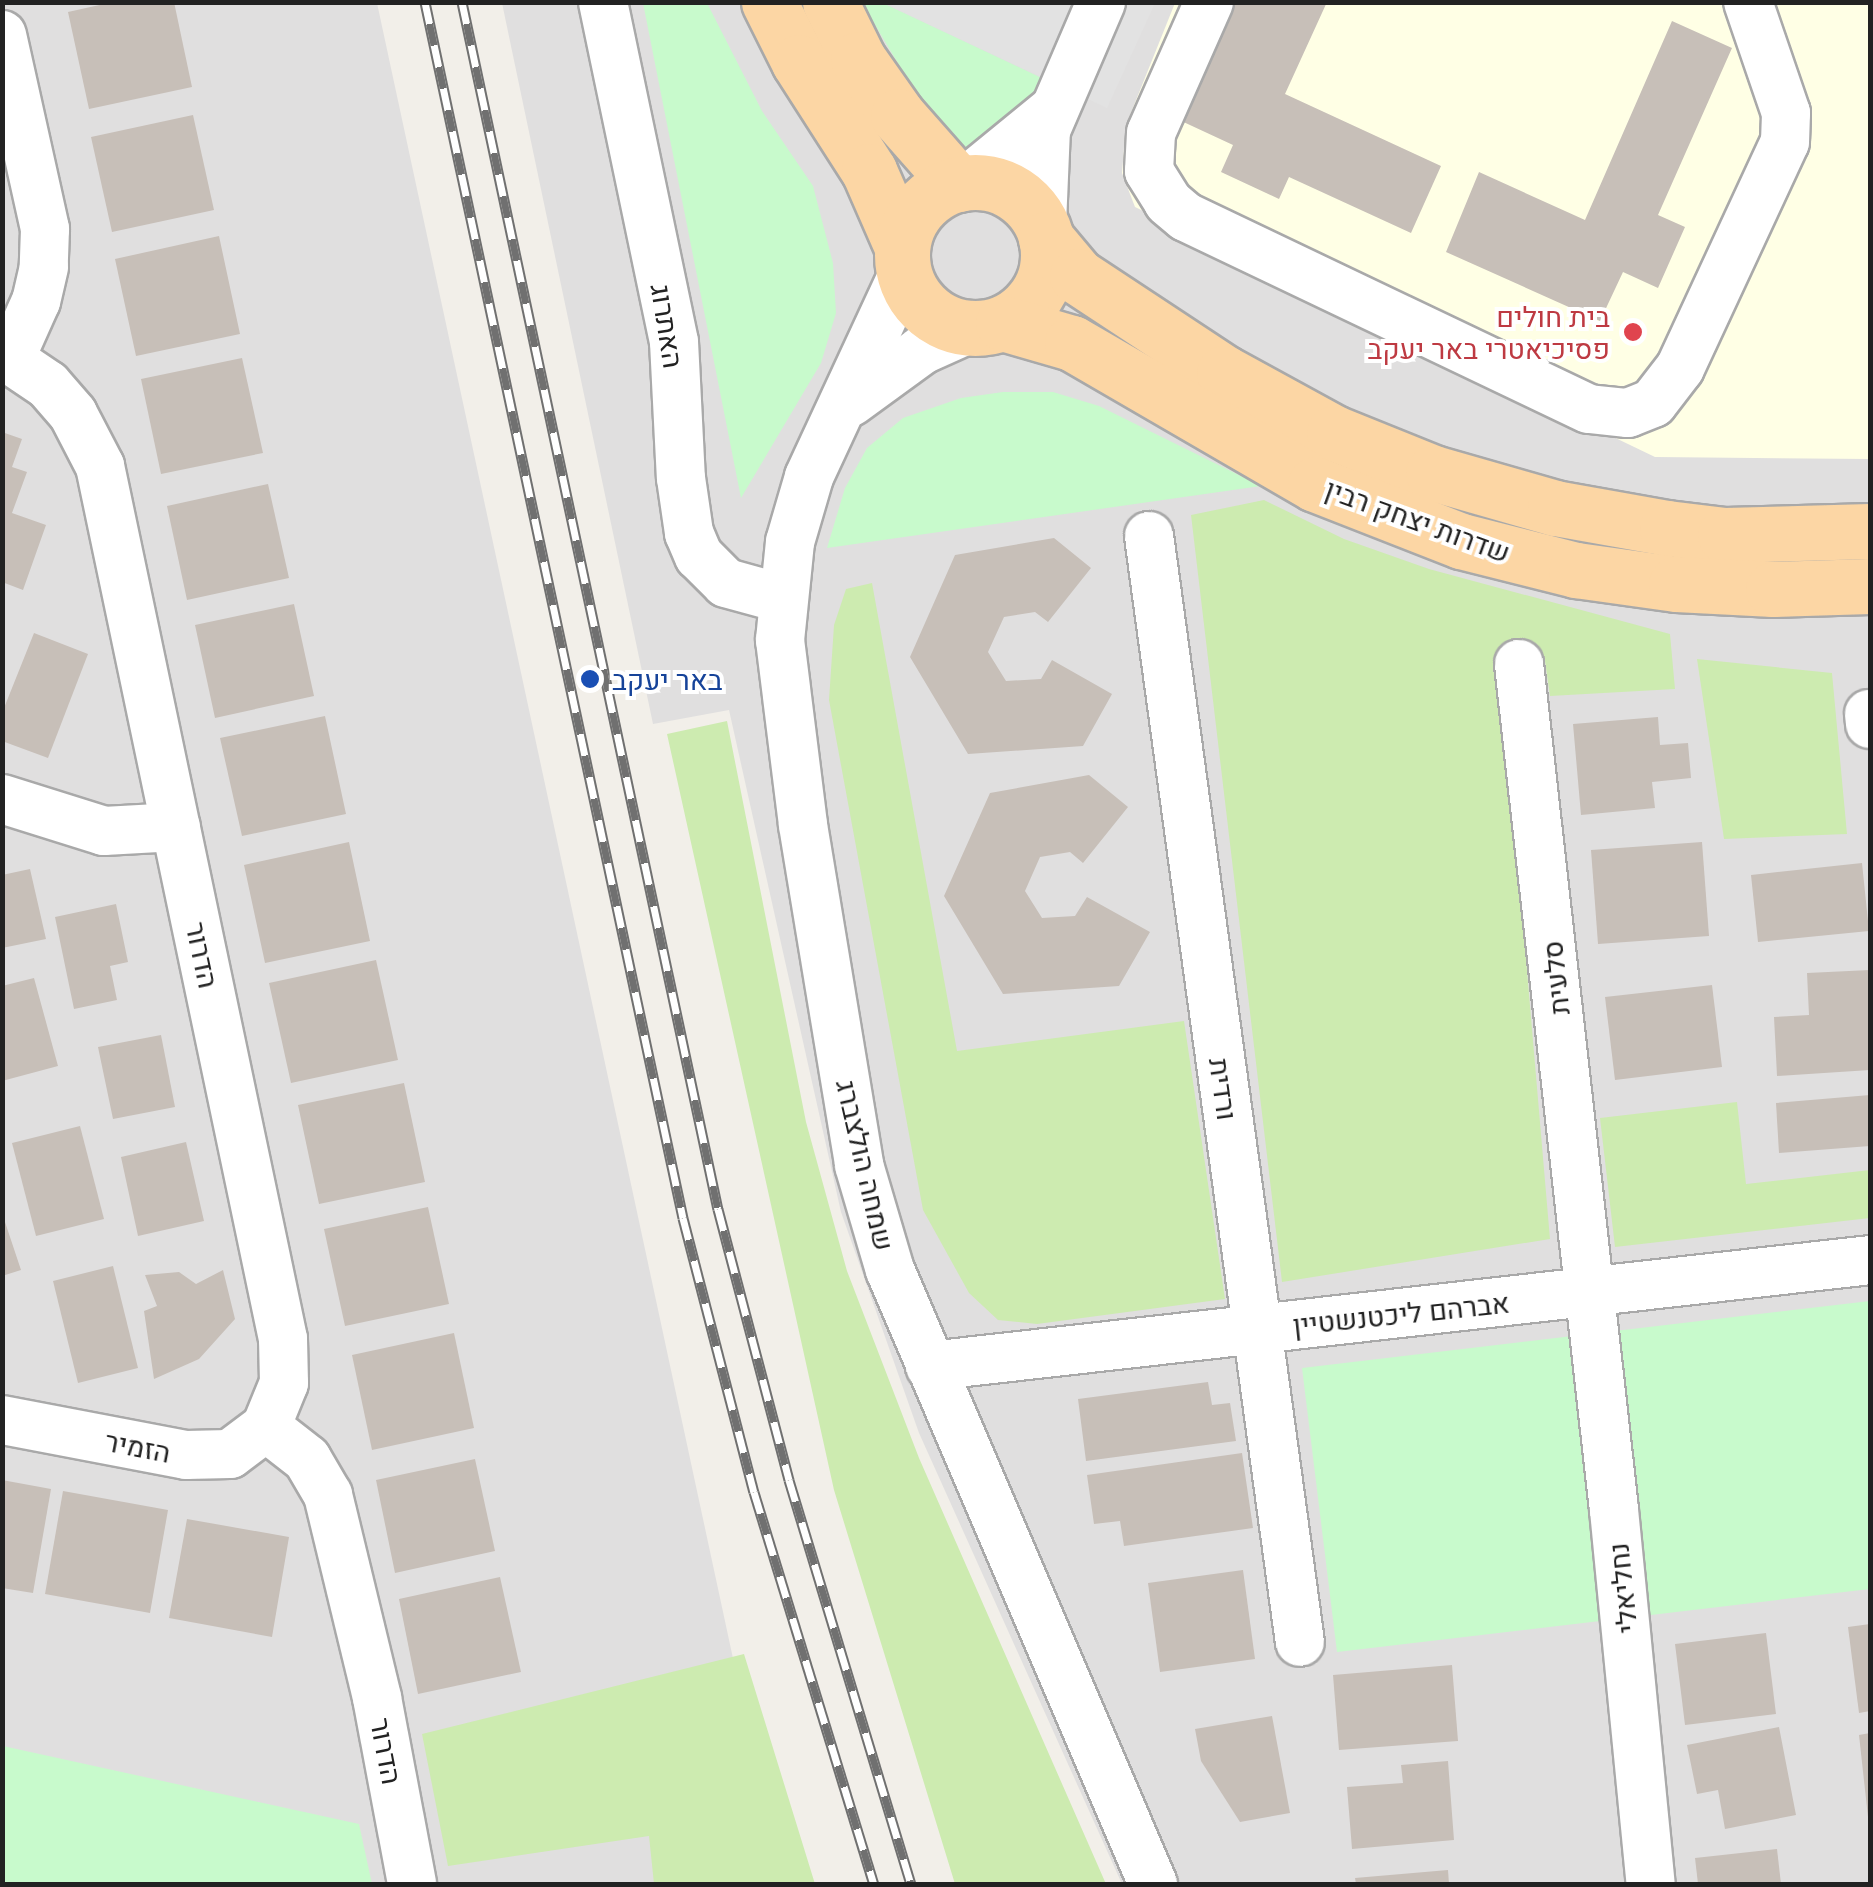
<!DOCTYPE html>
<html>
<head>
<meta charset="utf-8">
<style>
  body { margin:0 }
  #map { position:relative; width:1873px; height:1887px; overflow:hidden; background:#f2efe9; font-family:"Noto Sans",Heebo,sans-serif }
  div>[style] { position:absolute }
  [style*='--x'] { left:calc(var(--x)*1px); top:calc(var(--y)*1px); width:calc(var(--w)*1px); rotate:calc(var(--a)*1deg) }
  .residential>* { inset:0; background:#e0dfdf }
  .education>* { inset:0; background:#ffffe5 }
  .grass>* { inset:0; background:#cdebb0 }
  .park>* { inset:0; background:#c8facc }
  .parking>* { inset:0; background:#e2e2e2 }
  .building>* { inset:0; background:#c7bfb8 }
  .roads { filter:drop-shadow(2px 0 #a9a9a9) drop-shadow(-2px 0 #a9a9a9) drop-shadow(0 2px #a9a9a9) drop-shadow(0 -2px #a9a9a9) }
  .minor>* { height:48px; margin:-24px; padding:0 24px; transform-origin:24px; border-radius:24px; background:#fff }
  .major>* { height:55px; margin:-27.5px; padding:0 27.5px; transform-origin:27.5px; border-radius:27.5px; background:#fcd6a4 }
  .major>.ring { margin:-27.5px; padding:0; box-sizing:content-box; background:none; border:55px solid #fcd6a4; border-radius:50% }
  .rail>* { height:11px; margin-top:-5.5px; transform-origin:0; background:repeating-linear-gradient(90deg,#fff 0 22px,#707070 0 44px); box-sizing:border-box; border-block:2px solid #707070 }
  .dots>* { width:28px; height:28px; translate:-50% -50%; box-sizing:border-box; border:5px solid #fff; border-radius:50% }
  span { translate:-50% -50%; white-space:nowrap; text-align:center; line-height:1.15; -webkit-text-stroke:8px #fff; paint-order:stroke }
  .health-label { font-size:28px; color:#be3a42 }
  .right { translate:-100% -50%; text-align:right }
  .street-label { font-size:28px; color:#222 }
  .transit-label { font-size:28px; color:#164399 }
  .left { translate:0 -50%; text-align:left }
  .frame { position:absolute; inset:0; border:5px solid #222; pointer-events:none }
</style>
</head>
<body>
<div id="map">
  <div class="residential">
    <i style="clip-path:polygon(3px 3px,377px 3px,734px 1663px,809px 1884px,3px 1884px)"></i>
    <i style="clip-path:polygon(502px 3px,1870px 3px,1870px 1884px,1122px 1884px,919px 1433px,841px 1212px,729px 710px,653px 724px)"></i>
  </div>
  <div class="education">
    <i style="clip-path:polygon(1175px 3px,1870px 3px,1870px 459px,1655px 457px,1135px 207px,1122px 173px,1126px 125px)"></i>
  </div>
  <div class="grass">
    <i style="clip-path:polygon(1264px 500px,1344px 539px,1429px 569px,1670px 634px,1675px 689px,1550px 696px,1545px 661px,1501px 668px,1550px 1239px,1282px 1282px,1191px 515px)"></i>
    <i style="clip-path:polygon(872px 583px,957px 1051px,1184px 1021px,1225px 1299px,1037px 1324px,998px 1320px,969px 1293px,923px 1210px,829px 700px,834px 625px,846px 589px)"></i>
    <i style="clip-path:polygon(1697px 659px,1832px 673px,1847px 834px,1724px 839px)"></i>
    <i style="clip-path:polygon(727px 721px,806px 1122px,847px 1271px,919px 1458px,1106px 1884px,955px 1884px,834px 1490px,667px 734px)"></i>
    <i style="clip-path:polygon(1737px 1102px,1746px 1184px,1870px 1170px,1870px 1218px,1615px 1247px,1600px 1118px)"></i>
    <i style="clip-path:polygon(744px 1654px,815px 1884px,654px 1884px,649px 1836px,448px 1866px,422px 1734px)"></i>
  </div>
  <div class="park">
    <i style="clip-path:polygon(643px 3px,707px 3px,762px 111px,813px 186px,833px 263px,836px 313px,821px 363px,741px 498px)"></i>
    <i style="clip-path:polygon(862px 3px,883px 3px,1048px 81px,1023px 142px,966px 166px,937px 129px)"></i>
    <i style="clip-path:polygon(1003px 392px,1053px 392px,1099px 406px,1261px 486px,827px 548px,845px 488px,867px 448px,903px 418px,961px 398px)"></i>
    <i style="clip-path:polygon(1870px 1301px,1870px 1589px,1337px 1652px,1302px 1368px)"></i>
    <i style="clip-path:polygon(3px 1746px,359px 1824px,372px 1884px,3px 1884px)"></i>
  </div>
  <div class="parking">
    <i style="clip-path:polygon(883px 3px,1155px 3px,1107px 108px)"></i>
  </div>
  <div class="building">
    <i style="clip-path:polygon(113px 2px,174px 2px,192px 87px,89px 109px,68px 12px)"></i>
    <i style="clip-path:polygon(1231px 2px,1327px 2px,1285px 94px,1441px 166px,1411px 233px,1289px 177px,1279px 199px,1221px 172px,1233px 145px,1177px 119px)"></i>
    <i style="clip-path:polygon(1672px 21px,1732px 48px,1658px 215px,1685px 227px,1658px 288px,1623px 272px,1600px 321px,1446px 252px,1479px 172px,1585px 220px)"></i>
    <i style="clip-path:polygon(193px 115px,214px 210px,112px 232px,91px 137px)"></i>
    <i style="clip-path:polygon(219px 236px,240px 334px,136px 356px,115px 259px)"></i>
    <i style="clip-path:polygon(242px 358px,263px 453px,161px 474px,141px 379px)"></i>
    <i style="clip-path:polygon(2px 432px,22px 439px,12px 467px,27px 472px,12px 513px,46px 525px,23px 590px,2px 582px)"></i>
    <i style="clip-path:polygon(268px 484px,289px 578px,187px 600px,167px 506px)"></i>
    <i style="clip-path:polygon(1054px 538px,1091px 568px,1048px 622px,1035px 612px,1004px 617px,988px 652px,1006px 681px,1041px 679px,1052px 660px,1112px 694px,1083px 746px,968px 754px,910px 657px,955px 555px)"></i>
    <i style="clip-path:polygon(294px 604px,314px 696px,215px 718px,195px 625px)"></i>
    <i style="clip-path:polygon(34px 633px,88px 654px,48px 758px,2px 741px,2px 713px)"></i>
    <i style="clip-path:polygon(325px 716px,346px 814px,242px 836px,220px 738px)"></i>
    <i style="clip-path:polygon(1658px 717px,1660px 745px,1688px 743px,1691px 778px,1652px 782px,1655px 808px,1581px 815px,1573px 724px)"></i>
    <i style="clip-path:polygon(1089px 775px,1128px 807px,1083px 863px,1070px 852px,1040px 857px,1025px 891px,1042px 918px,1075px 916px,1087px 897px,1150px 932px,1119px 986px,1003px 994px,944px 896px,990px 793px)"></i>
    <i style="clip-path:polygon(349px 842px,370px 941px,265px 963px,244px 865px)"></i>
    <i style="clip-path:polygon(1702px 842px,1709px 936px,1598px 944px,1591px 850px)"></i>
    <i style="clip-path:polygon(1862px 863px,1869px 931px,1758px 942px,1751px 875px)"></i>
    <i style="clip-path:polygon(30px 869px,46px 939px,2px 948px,2px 875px)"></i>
    <i style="clip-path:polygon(116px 904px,128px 962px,110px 966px,117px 1000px,74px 1009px,55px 917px)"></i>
    <i style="clip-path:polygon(376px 960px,398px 1060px,291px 1083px,269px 983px)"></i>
    <i style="clip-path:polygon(1870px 970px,1870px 1070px,1777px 1076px,1774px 1017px,1809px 1015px,1807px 973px)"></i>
    <i style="clip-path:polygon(34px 978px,58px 1066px,2px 1081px,2px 986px)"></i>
    <i style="clip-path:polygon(1712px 985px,1722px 1067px,1615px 1080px,1605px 997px)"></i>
    <i style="clip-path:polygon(161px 1035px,175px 1107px,113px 1119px,98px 1047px)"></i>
    <i style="clip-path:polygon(404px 1083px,425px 1182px,319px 1204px,298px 1105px)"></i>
    <i style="clip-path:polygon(1870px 1095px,1870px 1146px,1779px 1153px,1776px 1103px)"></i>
    <i style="clip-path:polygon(80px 1126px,104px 1219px,36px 1236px,12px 1143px)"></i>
    <i style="clip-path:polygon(186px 1142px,204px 1221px,138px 1236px,121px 1157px)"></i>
    <i style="clip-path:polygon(428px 1207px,449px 1304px,345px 1326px,324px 1229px)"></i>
    <i style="clip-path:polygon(2px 1213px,21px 1270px,2px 1276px)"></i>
    <i style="clip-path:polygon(113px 1266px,138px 1368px,78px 1383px,53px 1281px)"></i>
    <i style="clip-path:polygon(223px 1270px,235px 1319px,199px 1359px,154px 1379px,144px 1311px,157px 1306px,145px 1275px,179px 1272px,196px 1284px)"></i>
    <i style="clip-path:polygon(454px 1333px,474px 1428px,372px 1450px,352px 1355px)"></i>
    <i style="clip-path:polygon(1208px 1382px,1212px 1405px,1230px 1403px,1236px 1441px,1086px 1461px,1078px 1399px)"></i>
    <i style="clip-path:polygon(1242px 1453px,1253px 1528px,1124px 1546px,1120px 1521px,1094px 1524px,1087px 1475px)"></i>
    <i style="clip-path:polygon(475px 1459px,495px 1551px,395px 1573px,376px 1480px)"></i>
    <i style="clip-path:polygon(2px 1480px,51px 1489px,33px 1593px,2px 1588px)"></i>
    <i style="clip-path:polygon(63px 1491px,168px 1510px,150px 1613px,45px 1594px)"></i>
    <i style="clip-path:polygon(187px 1519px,289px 1537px,272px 1637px,169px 1618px)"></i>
    <i style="clip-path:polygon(1243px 1570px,1255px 1659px,1160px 1672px,1148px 1583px)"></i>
    <i style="clip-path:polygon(500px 1577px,521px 1672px,418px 1694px,399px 1599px)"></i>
    <i style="clip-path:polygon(1870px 1624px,1870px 1711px,1859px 1713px,1848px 1627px)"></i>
    <i style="clip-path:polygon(1766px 1633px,1776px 1714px,1685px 1725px,1675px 1644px)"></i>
    <i style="clip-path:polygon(1452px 1665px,1458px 1741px,1339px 1750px,1333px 1675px)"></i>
    <i style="clip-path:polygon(1272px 1716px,1290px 1813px,1240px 1822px,1201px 1761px,1195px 1729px)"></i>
    <i style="clip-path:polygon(1779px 1727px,1796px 1815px,1725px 1829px,1718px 1790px,1697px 1794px,1687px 1745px)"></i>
    <i style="clip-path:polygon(1870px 1733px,1870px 1817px,1868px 1817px,1859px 1735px)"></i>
    <i style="clip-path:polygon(1448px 1761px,1454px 1840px,1352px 1849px,1347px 1787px,1403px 1783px,1401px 1765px)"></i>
    <i style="clip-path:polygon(1777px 1849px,1781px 1884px,1698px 1884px,1695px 1858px)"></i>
    <i style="clip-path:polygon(1448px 1870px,1449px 1884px,1356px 1884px,1355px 1878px)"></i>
  </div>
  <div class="roads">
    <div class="minor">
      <i style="--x:603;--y:2;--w:347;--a:78.2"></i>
      <i style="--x:674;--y:342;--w:136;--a:87.1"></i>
      <i style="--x:681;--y:478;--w:56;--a:81.7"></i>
      <i style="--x:689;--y:533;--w:25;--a:67"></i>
      <i style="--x:699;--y:556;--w:38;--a:45"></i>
      <i style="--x:726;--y:583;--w:57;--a:15.3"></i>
      <i style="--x:1209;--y:2;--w:143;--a:113.9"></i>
      <i style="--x:1151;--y:133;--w:38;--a:93"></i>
      <i style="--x:1149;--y:171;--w:36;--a:58"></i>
      <i style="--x:1168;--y:202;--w:23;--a:40"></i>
      <i style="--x:1186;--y:217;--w:446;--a:25.5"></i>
      <i style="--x:1589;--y:409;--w:39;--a:6"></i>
      <i style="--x:1628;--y:413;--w:27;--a:-22"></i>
      <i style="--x:1653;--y:403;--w:44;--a:-52.4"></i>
      <i style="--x:1680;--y:368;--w:249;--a:-65.1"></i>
      <i style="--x:1785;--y:142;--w:29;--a:-88"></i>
      <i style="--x:1786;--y:113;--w:117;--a:-108.9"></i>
      <i style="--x:2;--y:35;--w:199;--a:77.5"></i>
      <i style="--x:45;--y:229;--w:38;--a:92"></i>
      <i style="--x:44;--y:267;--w:35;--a:103"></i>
      <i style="--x:36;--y:301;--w:61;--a:114.1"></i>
      <i style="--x:965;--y:182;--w:112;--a:-39.2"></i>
      <i style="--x:1042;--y:224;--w:94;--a:-87.6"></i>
      <i style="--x:1046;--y:130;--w:139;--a:-66.7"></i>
      <i style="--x:904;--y:272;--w:226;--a:114.9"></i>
      <i style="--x:809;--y:477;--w:68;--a:106.3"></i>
      <i style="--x:790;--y:542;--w:99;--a:95.8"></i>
      <i style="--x:780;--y:640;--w:186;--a:82.9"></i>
      <i style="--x:803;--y:825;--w:345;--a:80.6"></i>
      <i style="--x:859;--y:1165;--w:109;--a:73.6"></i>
      <i style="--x:890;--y:1270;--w:668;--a:66.81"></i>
      <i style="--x:2;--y:354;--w:55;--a:34"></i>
      <i style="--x:48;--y:385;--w:38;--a:49"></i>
      <i style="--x:73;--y:414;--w:59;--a:62.6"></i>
      <i style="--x:100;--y:466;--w:892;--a:78.16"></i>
      <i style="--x:283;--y:1339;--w:44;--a:88.7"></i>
      <i style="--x:284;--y:1383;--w:48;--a:112.2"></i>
      <i style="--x:266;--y:1427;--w:45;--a:143.1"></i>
      <i style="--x:230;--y:1454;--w:44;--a:178.7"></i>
      <i style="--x:186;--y:1455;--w:187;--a:-169.2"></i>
      <i style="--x:851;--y:402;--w:88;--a:-36.2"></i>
      <i style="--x:922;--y:350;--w:54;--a:-24.2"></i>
      <i style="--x:1149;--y:536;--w:1116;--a:82.23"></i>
      <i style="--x:1519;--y:664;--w:851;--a:83.59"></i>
      <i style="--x:1614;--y:1510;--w:376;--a:84.4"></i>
      <i style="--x:1869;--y:714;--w:10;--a:84"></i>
      <i style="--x:2;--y:799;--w:107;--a:17.4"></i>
      <i style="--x:104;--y:831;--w:72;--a:-3.2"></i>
      <i style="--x:930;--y:1366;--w:946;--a:-6.43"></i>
      <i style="--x:266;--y:1427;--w:52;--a:38"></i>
      <i style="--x:307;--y:1459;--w:42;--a:59.7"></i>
      <i style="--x:328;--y:1495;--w:209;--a:76.4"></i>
      <i style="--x:377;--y:1698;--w:189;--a:79.3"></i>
    </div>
    <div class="major">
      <i style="--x:769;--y:2;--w:67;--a:63.4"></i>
      <i style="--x:799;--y:62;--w:130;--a:57.3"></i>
      <i style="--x:869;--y:171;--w:83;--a:66.5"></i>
      <i style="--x:830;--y:2;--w:64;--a:63.8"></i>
      <i style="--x:858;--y:59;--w:70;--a:54.9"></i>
      <i style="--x:898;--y:116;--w:91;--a:48.6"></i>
      <i class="ring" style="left:902px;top:182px;width:91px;height:91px"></i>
      <i style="--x:1046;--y:239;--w:48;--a:50"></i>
      <i style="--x:1077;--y:276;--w:176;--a:33.4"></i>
      <i style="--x:1224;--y:373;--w:125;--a:28.6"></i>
      <i style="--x:1334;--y:433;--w:107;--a:22"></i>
      <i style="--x:1433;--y:473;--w:127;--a:16"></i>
      <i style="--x:1555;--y:508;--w:114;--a:10.1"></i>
      <i style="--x:1667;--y:528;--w:58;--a:6.9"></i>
      <i style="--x:1725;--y:535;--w:145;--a:-1.6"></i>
      <i style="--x:1003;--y:323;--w:72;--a:16.2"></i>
      <i style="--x:1072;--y:343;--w:281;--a:30.1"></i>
      <i style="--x:1315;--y:484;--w:157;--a:21.3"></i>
      <i style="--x:1461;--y:541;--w:119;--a:14.2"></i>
      <i style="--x:1576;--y:570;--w:101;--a:8"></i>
      <i style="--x:1676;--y:584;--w:97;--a:3"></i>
      <i style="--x:1773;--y:589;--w:97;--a:-1.8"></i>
    </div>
  </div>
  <div class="rail">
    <i style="--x:425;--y:2;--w:1243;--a:78.02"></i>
    <i style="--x:683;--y:1218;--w:283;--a:75.5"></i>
    <i style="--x:754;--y:1492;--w:410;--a:73"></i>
    <i style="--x:462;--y:2;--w:1234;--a:78.03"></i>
    <i style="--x:718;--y:1209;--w:280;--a:75.3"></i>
    <i style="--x:789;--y:1480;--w:422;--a:73.2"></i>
  </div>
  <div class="dots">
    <i style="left:1633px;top:332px;background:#e0444e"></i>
    <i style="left:590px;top:679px;background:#1a4fb4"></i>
  </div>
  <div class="health-label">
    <span class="right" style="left:1610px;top:332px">בית חולים<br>פסיכיאטרי באר יעקב</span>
  </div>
  <div class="street-label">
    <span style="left:668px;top:326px;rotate:81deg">האתרוג</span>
    <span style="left:1418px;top:520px;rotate:20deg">שדרות יצחק רבין</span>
    <span style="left:203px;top:955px;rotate:78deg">הדרור</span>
    <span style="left:1555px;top:978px;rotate:-96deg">סלעית</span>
    <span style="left:1224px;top:1089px;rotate:82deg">ורדית</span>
    <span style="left:866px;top:1165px;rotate:77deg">שמחה הולצברג</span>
    <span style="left:1401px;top:1313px;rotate:-6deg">אברהם ליכטנשטיין</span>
    <span style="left:138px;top:1446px;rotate:11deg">הזמיר</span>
    <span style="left:1622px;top:1588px;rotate:-96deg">נחליאלי</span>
    <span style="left:387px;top:1751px;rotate:79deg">הדרור</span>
  </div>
  <div class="transit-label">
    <span class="left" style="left:612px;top:679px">באר יעקב</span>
  </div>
  <div class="frame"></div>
</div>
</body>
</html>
